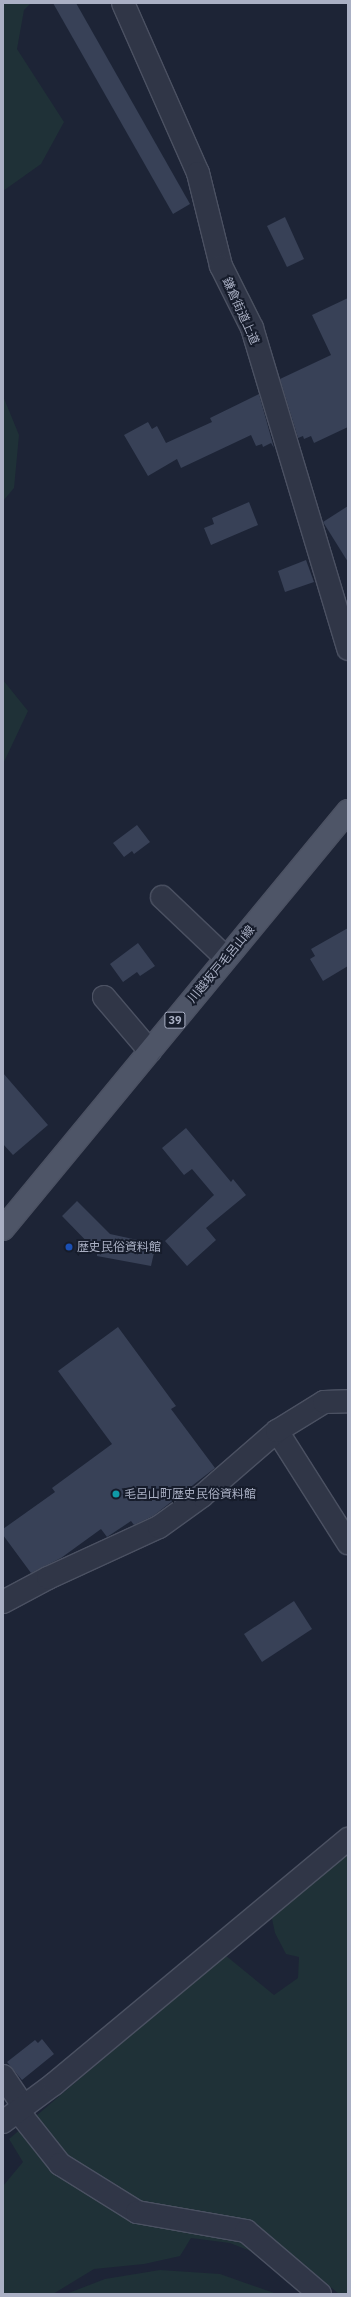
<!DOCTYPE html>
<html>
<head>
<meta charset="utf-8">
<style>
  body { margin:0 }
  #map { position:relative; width:351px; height:2297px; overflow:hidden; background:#1d2436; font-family:"IBM Plex Sans","Noto Sans JP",sans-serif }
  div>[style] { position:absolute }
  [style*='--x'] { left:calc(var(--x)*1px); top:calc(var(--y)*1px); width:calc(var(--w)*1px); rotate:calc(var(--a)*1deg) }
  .green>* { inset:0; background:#1f3137 }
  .building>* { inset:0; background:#384157 }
  .roads { filter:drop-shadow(1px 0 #4b5162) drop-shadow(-1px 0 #4b5162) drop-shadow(0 1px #4b5162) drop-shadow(0 -1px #4b5162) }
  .minor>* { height:22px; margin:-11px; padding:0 11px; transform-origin:11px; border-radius:11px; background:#303647 }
  .major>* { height:22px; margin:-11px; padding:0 11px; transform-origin:11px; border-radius:11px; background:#4e5567 }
  .dots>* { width:11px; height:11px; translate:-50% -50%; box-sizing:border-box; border:2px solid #161c2b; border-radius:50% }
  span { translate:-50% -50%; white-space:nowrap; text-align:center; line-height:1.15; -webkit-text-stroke:4px #161c2b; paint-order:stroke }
  .shield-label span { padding:1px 3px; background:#161c2b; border:1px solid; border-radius:3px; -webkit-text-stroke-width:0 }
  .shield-label { font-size:11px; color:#aab0c4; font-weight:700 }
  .street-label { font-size:12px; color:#aab0c4 }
  .poi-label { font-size:12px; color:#aab0c4 }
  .left { translate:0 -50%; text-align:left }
  .frame { position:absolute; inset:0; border:4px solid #aab0c4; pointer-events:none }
</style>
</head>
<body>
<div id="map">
  <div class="green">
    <i style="clip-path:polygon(3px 3px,31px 3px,24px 10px,17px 49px,64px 122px,41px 164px,3px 191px)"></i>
    <i style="clip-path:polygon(3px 396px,19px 435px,14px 488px,3px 501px)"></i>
    <i style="clip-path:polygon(3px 680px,28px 711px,3px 764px)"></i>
    <i style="clip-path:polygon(348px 1853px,348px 2294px,339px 2294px,321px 2279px,230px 2243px,191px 2238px,180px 2256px,144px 2264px,94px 2269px,53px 2294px,3px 2294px,3px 2186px,23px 2162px,9px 2139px,225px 1955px,274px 1995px,298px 1978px,299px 1957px,286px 1954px,275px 1933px,271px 1914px)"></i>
    <i style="clip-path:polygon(160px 2270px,220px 2274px,277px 2294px,66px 2294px,105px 2279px)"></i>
  </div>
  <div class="building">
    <i style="clip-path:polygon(53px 3px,76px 3px,190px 204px,173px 214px)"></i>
    <i style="clip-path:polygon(285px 217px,304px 259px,287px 267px,267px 226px)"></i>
    <i style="clip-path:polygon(348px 298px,348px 427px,314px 443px,311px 436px,304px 439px,303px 436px,298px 438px,280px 379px,331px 355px,312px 315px)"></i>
    <i style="clip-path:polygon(259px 394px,274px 448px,271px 443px,263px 447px,262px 444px,256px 446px,251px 435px,181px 468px,177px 459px,148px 476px,124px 435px,148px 422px,152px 429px,157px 426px,166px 443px,212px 422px,210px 418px)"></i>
    <i style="clip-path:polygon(249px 502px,258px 525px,211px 545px,204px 528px,214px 524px,212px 518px)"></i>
    <i style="clip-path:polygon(348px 506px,348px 562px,323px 522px)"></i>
    <i style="clip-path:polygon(306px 560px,314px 582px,285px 592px,278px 571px)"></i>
    <i style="clip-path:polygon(137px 825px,150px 842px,134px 854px,132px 851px,124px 857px,113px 843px)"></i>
    <i style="clip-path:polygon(348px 928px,348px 966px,323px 981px,310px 959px,315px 956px,311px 949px)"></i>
    <i style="clip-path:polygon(138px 943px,155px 966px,140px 976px,137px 972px,123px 982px,110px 964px)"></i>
    <i style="clip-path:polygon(3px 1073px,48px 1125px,13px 1155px,3px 1144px)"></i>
    <i style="clip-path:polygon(186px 1128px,231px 1182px,233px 1179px,246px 1195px,206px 1228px,216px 1240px,187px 1266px,165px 1241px,214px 1195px,192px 1169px,184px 1175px,162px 1148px)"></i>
    <i style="clip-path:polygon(77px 1201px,110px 1234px,156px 1244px,151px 1266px,97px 1256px,97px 1252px,62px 1216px)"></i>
    <i style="clip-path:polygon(118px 1327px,176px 1406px,171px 1409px,215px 1468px,153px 1516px,134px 1525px,131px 1521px,107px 1537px,101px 1529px,61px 1558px,31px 1573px,3px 1535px,3px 1529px,55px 1492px,52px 1488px,112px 1444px,58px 1371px)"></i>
    <i style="clip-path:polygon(294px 1601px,312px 1629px,262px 1662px,244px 1634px)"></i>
    <i style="clip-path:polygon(42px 2039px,54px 2054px,22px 2080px,7px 2062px,35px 2040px,38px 2043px)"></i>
  </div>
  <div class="roads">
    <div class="minor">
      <i style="--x:123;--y:3;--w:186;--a:66.2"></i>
      <i style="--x:198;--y:173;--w:96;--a:76.1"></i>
      <i style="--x:221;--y:266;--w:69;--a:63.4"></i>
      <i style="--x:252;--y:328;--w:335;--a:73.3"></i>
      <i style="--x:162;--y:897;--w:88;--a:43.6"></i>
      <i style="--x:104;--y:997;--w:71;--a:49.6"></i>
      <i style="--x:277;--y:1431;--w:133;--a:57.6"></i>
      <i style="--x:3;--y:1602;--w:51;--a:-28.1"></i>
      <i style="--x:48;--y:1578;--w:122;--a:-24.7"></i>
      <i style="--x:159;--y:1527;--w:53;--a:-35.8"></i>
      <i style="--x:202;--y:1496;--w:99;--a:-40.9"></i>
      <i style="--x:277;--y:1431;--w:55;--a:-31.7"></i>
      <i style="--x:324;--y:1402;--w:24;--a:-2"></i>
      <i style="--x:3;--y:2076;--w:37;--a:56"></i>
      <i style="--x:18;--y:2111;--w:68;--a:51.6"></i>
      <i style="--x:60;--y:2164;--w:91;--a:31.9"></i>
      <i style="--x:137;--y:2212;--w:111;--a:9.9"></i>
      <i style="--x:246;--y:2231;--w:97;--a:40.4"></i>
      <i style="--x:3;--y:2122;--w:64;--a:-36.7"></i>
      <i style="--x:54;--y:2084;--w:383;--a:-39.8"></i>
    </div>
    <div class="major">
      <i style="--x:3;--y:1229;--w:542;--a:-50.47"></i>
    </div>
  </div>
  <div class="dots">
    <i style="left:69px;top:1247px;background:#1a4fb4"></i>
    <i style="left:116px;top:1494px;background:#0f9aa8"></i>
  </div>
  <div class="shield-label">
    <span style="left:175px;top:1020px">39</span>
  </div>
  <div class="street-label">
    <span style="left:241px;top:311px;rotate:66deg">鎌倉街道上道</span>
    <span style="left:221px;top:964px;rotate:-50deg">川越坂戸毛呂山線</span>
  </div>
  <div class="poi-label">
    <span class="left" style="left:77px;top:1247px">歴史民俗資料館</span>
    <span class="left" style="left:124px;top:1494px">毛呂山町歴史民俗資料館</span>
  </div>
  <div class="frame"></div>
</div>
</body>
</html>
